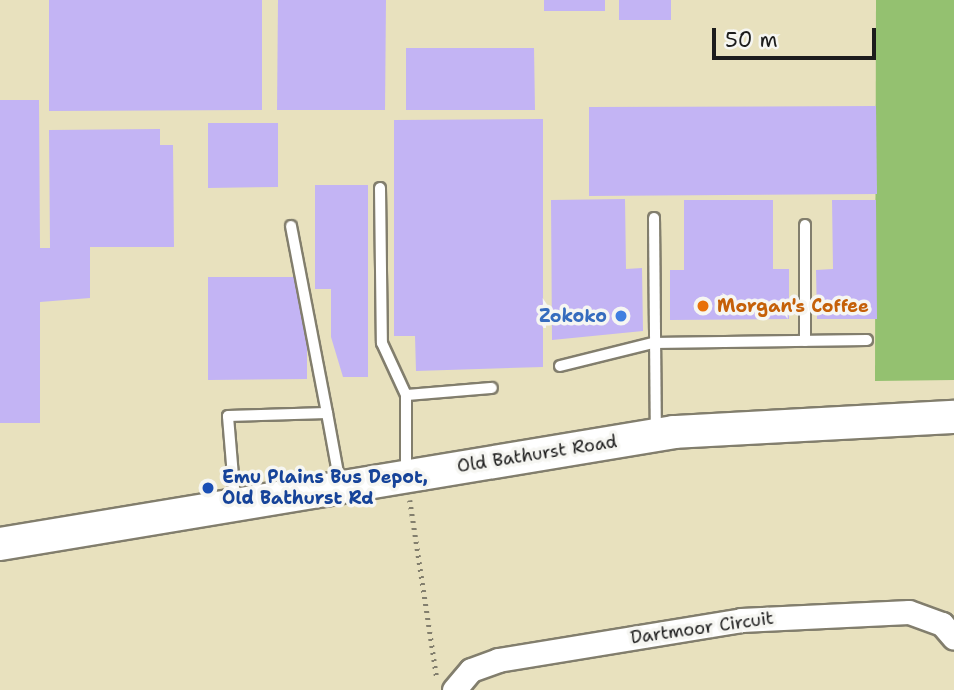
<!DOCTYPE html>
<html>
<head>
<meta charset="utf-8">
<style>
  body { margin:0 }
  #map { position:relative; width:954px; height:690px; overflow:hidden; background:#e8e1be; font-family:"Shantell Sans",sans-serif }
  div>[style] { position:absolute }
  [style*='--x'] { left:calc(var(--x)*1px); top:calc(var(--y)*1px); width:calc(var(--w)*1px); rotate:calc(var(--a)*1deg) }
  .green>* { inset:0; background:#94c170 }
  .building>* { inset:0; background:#c3b4f4 }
  .path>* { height:4.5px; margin-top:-2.25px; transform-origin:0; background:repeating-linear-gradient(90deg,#827e6d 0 2px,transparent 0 7px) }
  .roads { filter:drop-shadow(2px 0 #827e6d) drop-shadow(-2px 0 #827e6d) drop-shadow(0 2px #827e6d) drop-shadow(0 -2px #827e6d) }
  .lane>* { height:10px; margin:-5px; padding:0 5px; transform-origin:5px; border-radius:5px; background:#fff }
  .street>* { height:23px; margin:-11.5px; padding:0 11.5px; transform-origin:11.5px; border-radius:11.5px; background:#fff }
  .secondary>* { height:32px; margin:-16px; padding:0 16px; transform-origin:16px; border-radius:16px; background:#fff }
  .dots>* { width:19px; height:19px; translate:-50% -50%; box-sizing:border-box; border:4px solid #f6f6f2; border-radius:50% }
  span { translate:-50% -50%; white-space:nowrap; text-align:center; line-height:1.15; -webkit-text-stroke:7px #f6f6f2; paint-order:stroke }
  .food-label { font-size:18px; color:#c56008; font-weight:700 }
  .left { translate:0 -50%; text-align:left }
  .shop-label { font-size:18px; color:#366cbe; font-weight:700 }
  .right { translate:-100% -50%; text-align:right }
  .street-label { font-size:18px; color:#1c1c1c }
  .transit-label { font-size:18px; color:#164399; font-weight:700 }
  .scale { position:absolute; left:712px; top:28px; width:164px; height:32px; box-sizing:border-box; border:4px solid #1c1c1c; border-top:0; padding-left:9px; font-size:21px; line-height:24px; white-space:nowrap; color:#1c1c1c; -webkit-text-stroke:5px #f6f6f2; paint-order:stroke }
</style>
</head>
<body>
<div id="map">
  <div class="green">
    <i style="clip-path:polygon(876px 0,954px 0,954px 380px,875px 381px)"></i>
  </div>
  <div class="building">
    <i style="clip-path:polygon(49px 0,262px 0,262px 110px,49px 111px)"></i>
    <i style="clip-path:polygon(278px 0,386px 0,385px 110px,277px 110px)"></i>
    <i style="clip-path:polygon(544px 0,605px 0,605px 11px,544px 11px)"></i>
    <i style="clip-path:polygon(619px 0,671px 0,671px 20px,619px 20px)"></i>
    <i style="clip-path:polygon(406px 48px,534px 48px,535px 110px,406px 110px)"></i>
    <i style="clip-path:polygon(0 100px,39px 100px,40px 248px,50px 248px,49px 130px,160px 129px,160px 145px,173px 145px,174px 247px,90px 247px,90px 298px,40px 302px,40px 423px,0 423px)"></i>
    <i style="clip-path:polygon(876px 106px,877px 194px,589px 196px,589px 107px)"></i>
    <i style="clip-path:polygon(543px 119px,543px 367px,416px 371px,415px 336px,394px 336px,394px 120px)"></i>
    <i style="clip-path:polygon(208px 123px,278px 123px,278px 187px,208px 188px)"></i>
    <i style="clip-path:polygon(315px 185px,368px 185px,368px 377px,343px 377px,331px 337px,331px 289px,315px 289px)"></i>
    <i style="clip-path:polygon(625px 199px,626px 269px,642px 268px,643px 331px,552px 340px,551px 200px)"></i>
    <i style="clip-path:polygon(684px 200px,773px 200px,773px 269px,789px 269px,789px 319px,670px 320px,670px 270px,684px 270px)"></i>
    <i style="clip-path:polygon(832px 200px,876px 200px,877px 319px,817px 319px,816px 270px,833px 269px)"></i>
    <i style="clip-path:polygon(208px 277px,296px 277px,307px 322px,307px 379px,208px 380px)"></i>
  </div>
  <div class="path">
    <i style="--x:410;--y:500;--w:180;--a:81.4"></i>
  </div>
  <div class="roads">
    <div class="lane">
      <i style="--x:380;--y:188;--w:155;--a:89.3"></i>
      <i style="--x:382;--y:343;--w:57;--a:65.2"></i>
      <i style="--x:654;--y:218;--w:214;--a:89.5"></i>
      <i style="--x:805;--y:225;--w:116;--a:90"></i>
      <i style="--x:291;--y:226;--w:190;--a:79.1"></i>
      <i style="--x:560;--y:366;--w:96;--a:-13.9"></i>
      <i style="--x:653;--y:343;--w:214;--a:-0.8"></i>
      <i style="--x:406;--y:473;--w:78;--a:-90"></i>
      <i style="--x:406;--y:395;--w:86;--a:-4.7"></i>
      <i style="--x:235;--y:500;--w:84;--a:-94.8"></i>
      <i style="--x:228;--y:416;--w:99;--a:-1.7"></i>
      <i style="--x:327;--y:413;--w:72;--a:79.6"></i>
    </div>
    <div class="street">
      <i style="--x:454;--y:690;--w:26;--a:-50"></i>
      <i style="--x:471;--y:670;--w:29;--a:-20"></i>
      <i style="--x:498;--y:660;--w:246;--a:-9.3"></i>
      <i style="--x:741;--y:620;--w:168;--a:-2.7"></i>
      <i style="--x:909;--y:612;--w:35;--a:20"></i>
      <i style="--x:942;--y:624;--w:18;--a:49"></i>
    </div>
    <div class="secondary">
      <i style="--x:0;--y:544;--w:683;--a:-9.43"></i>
      <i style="--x:674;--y:432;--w:280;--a:-3.1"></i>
    </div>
  </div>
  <div class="dots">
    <i style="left:703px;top:306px;background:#e8710a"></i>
    <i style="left:621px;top:316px;background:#3f7fe0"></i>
    <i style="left:208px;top:488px;background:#1a4fb4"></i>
  </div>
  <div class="food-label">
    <span class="left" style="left:717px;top:306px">Morgan's Coffee</span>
  </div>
  <div class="shop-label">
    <span class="right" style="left:607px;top:316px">Zokoko</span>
  </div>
  <div class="street-label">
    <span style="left:537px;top:454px;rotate:-9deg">Old Bathurst Road</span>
    <span style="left:702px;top:628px;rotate:-8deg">Dartmoor Circuit</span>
  </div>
  <div class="transit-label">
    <span class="left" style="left:222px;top:488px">Emu Plains Bus Depot,<br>Old Bathurst Rd</span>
  </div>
  <div class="scale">50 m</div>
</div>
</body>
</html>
